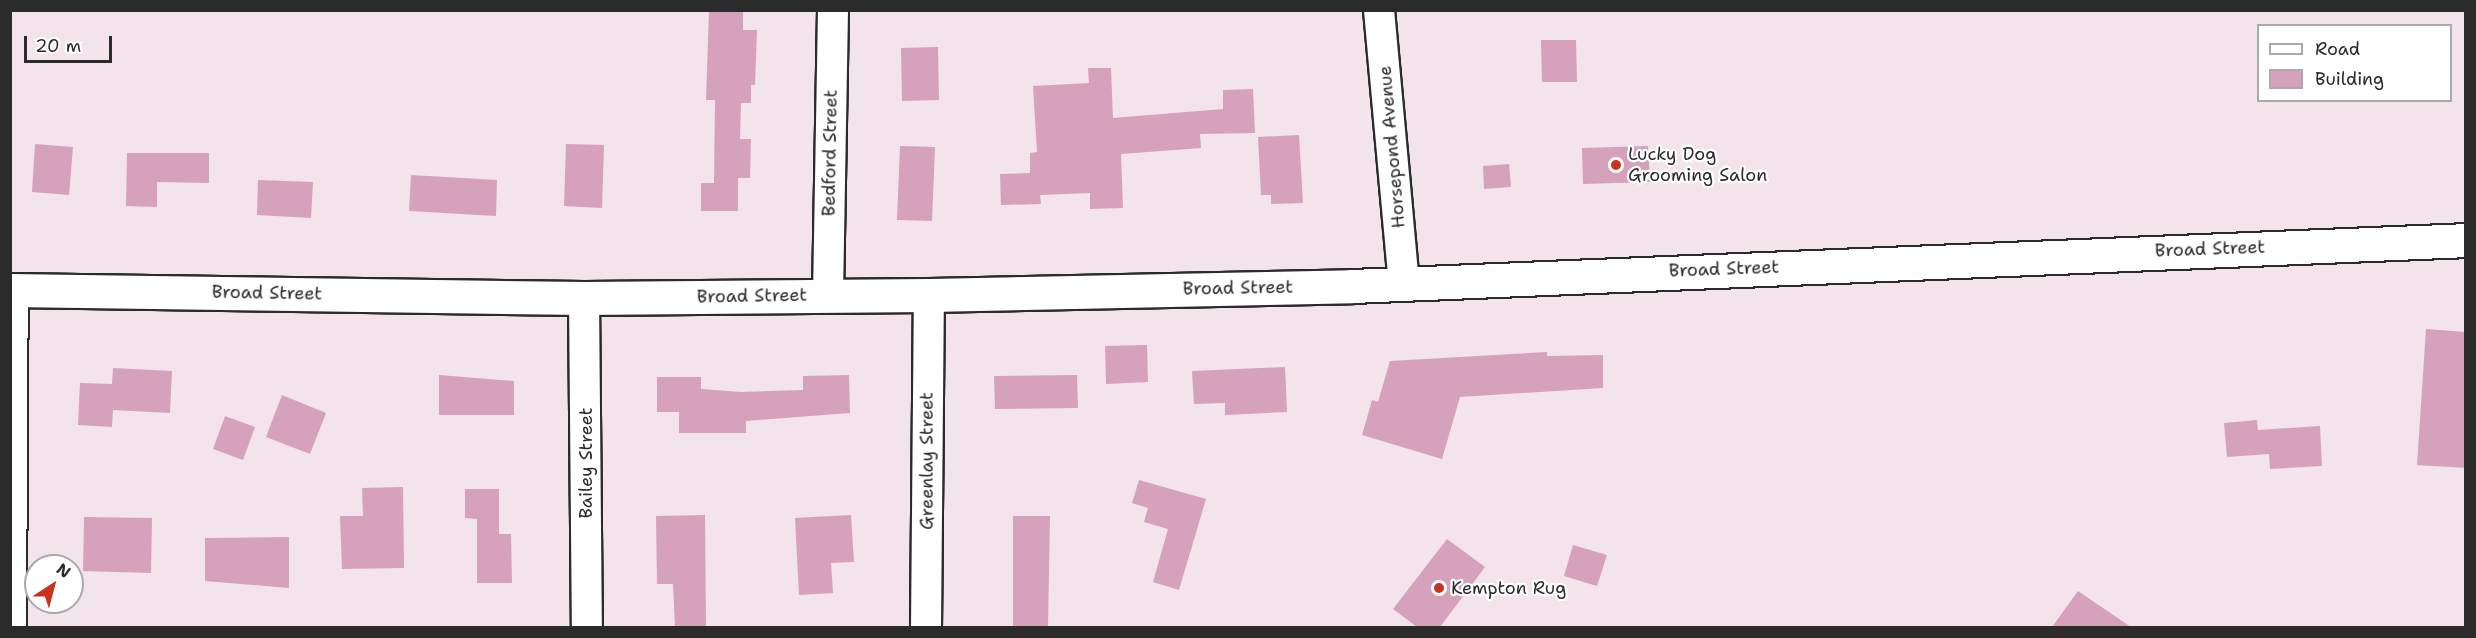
<!DOCTYPE html>
<html>
<head>
<meta charset="utf-8">
<style>
  body { margin:0 }
  #map { position:relative; width:2476px; height:638px; overflow:hidden; background:#f3e3ea; font-family:"Shantell Sans",sans-serif }
  div>[style] { position:absolute }
  [style*='--x'] { left:calc(var(--x)*1px); top:calc(var(--y)*1px); width:calc(var(--w)*1px); rotate:calc(var(--a)*1deg) }
  .building>* { inset:0; background:#d6a1ba }
  .roads { filter:drop-shadow(2px 0 #2b2b2b) drop-shadow(-2px 0 #2b2b2b) drop-shadow(0 2px #2b2b2b) drop-shadow(0 -2px #2b2b2b) }
  .street>* { height:30px; margin:-15px; padding:0 15px; transform-origin:15px; border-radius:15px; background:#fff }
  .secondary>* { height:33px; margin:-16.5px; padding:0 16.5px; transform-origin:16.5px; border-radius:16.5px; background:#fff }
  .dots>* { width:16px; height:16px; translate:-50% -50%; box-sizing:border-box; border:3px solid #fff; border-radius:50% }
  span { translate:-50% -50%; white-space:nowrap; text-align:center; line-height:1.15; -webkit-text-stroke:4.5px #fff; paint-order:stroke }
  .street-label { font-size:18px; color:#2b2b2b }
  .poi-label { font-size:18px; color:#2b2b2b }
  .left { translate:0 -50%; text-align:left }
  .frame { position:absolute; inset:0; border:12px solid #2b2b2b; pointer-events:none }
  .legend { position:absolute; left:2257px; top:24px; width:195px; height:78px; box-sizing:border-box; background:#fff; border:2px solid #aaa; margin:0; padding:8px 10px; list-style:none; font-size:18px; color:#2b2b2b }
  .legend li { display:flex; align-items:center; gap:12px; height:30px }
  .legend b { width:30px; border:2px solid #aaa }
  .north { position:absolute; left:24px; top:554px; width:60px; height:60px; box-sizing:border-box; background:#fff; border:2px solid #aaa; border-radius:50%; rotate:36deg; font-size:16px; font-weight:700; line-height:24px; text-align:center; color:#2b2b2b }
  .north::after { content:''; display:block; margin:auto; width:21px; height:27px; background:#c8321e; clip-path:polygon(50% 0,100% 100%,50% 72%,0 100%) }
  .scale { position:absolute; left:24px; top:36px; width:88px; height:27px; box-sizing:border-box; border:3px solid #2b2b2b; border-top:0; padding-left:8px; font-size:18px; line-height:21px; white-space:nowrap; color:#2b2b2b; -webkit-text-stroke:4px #fff; paint-order:stroke }
</style>
</head>
<body>
<div id="map">
  <div class="building">
    <i style="clip-path:polygon(709px 10px,743px 10px,743px 30px,757px 30px,755px 85px,751px 85px,751px 103px,741px 103px,740px 139px,751px 139px,750px 178px,738px 178px,738px 211px,701px 211px,701px 183px,714px 183px,715px 100px,706px 100px)"></i>
    <i style="clip-path:polygon(1541px 40px,1576px 40px,1577px 82px,1542px 82px)"></i>
    <i style="clip-path:polygon(938px 47px,939px 100px,902px 101px,901px 48px)"></i>
    <i style="clip-path:polygon(1088px 68px,1111px 68px,1113px 118px,1223px 109px,1223px 90px,1253px 89px,1255px 133px,1200px 134px,1201px 148px,1121px 154px,1123px 208px,1090px 209px,1090px 193px,1040px 195px,1041px 204px,1001px 205px,1000px 174px,1030px 173px,1030px 153px,1037px 152px,1033px 86px,1089px 83px)"></i>
    <i style="clip-path:polygon(1299px 135px,1303px 203px,1271px 204px,1271px 195px,1261px 195px,1258px 137px)"></i>
    <i style="clip-path:polygon(35px 144px,73px 147px,69px 195px,32px 192px)"></i>
    <i style="clip-path:polygon(566px 144px,604px 145px,602px 208px,564px 206px)"></i>
    <i style="clip-path:polygon(900px 146px,935px 147px,932px 221px,897px 220px)"></i>
    <i style="clip-path:polygon(1648px 146px,1650px 182px,1583px 184px,1582px 148px)"></i>
    <i style="clip-path:polygon(127px 153px,209px 153px,209px 183px,157px 182px,157px 207px,126px 206px)"></i>
    <i style="clip-path:polygon(1509px 164px,1511px 187px,1484px 189px,1483px 166px)"></i>
    <i style="clip-path:polygon(411px 175px,497px 180px,496px 216px,409px 211px)"></i>
    <i style="clip-path:polygon(258px 180px,313px 182px,311px 218px,257px 215px)"></i>
    <i style="clip-path:polygon(2426px 329px,2466px 332px,2466px 468px,2417px 465px)"></i>
    <i style="clip-path:polygon(1147px 345px,1148px 382px,1106px 384px,1105px 346px)"></i>
    <i style="clip-path:polygon(1547px 352px,1547px 356px,1603px 355px,1603px 388px,1460px 397px,1442px 459px,1362px 435px,1372px 400px,1378px 402px,1390px 361px)"></i>
    <i style="clip-path:polygon(1285px 367px,1287px 412px,1225px 415px,1225px 403px,1194px 404px,1192px 371px)"></i>
    <i style="clip-path:polygon(113px 368px,172px 371px,170px 413px,113px 410px,112px 427px,78px 425px,80px 383px,112px 384px)"></i>
    <i style="clip-path:polygon(439px 375px,514px 381px,514px 415px,439px 415px)"></i>
    <i style="clip-path:polygon(849px 375px,850px 413px,746px 421px,746px 433px,679px 433px,679px 412px,657px 412px,657px 377px,701px 377px,701px 389px,741px 392px,803px 390px,803px 376px)"></i>
    <i style="clip-path:polygon(1077px 375px,1078px 408px,995px 409px,994px 376px)"></i>
    <i style="clip-path:polygon(282px 395px,326px 413px,310px 454px,266px 437px)"></i>
    <i style="clip-path:polygon(225px 416px,255px 427px,243px 460px,213px 449px)"></i>
    <i style="clip-path:polygon(2257px 420px,2258px 430px,2320px 426px,2322px 466px,2270px 469px,2269px 454px,2227px 457px,2224px 423px)"></i>
    <i style="clip-path:polygon(1139px 480px,1206px 499px,1179px 590px,1153px 582px,1168px 529px,1144px 522px,1148px 508px,1132px 503px)"></i>
    <i style="clip-path:polygon(403px 487px,404px 568px,342px 569px,340px 516px,363px 516px,362px 488px)"></i>
    <i style="clip-path:polygon(465px 489px,499px 489px,499px 534px,511px 534px,512px 583px,477px 583px,477px 519px,465px 518px)"></i>
    <i style="clip-path:polygon(705px 515px,706px 627px,675px 627px,673px 584px,657px 584px,656px 516px)"></i>
    <i style="clip-path:polygon(851px 515px,854px 562px,831px 563px,833px 593px,799px 595px,795px 518px)"></i>
    <i style="clip-path:polygon(1013px 516px,1050px 516px,1048px 627px,1013px 627px)"></i>
    <i style="clip-path:polygon(84px 517px,152px 518px,151px 573px,83px 571px)"></i>
    <i style="clip-path:polygon(289px 537px,289px 588px,205px 581px,205px 538px)"></i>
    <i style="clip-path:polygon(1447px 539px,1485px 567px,1440px 627px,1417px 627px,1393px 609px)"></i>
    <i style="clip-path:polygon(1573px 545px,1607px 555px,1597px 586px,1564px 576px)"></i>
    <i style="clip-path:polygon(2078px 591px,2131px 627px,2052px 627px)"></i>
  </div>
  <div class="roads">
    <div class="street">
      <i style="--x:1379;--y:10;--w:275;--a:84.8"></i>
      <i style="--x:828;--y:296;--w:286;--a:-89"></i>
      <i style="--x:584;--y:298;--w:330;--a:89.5"></i>
      <i style="--x:11;--y:628;--w:338;--a:-89.7"></i>
      <i style="--x:926;--y:628;--w:333;--a:-89.5"></i>
    </div>
    <div class="secondary">
      <i style="--x:10;--y:290;--w:574;--a:0.8"></i>
      <i style="--x:584;--y:298;--w:345;--a:-0.5"></i>
      <i style="--x:929;--y:295;--w:423;--a:-1.2"></i>
      <i style="--x:1352;--y:286;--w:1115;--a:-2.36"></i>
    </div>
  </div>
  <div class="dots">
    <i style="left:1616px;top:165px;background:#c8321e"></i>
    <i style="left:1439px;top:588px;background:#c8321e"></i>
  </div>
  <div class="street-label">
    <span style="left:1392px;top:147px;rotate:-95deg">Horsepond Avenue</span>
    <span style="left:830px;top:153px;rotate:-89deg">Bedford Street</span>
    <span style="left:2210px;top:249px;rotate:-2deg">Broad Street</span>
    <span style="left:1724px;top:269px;rotate:-2deg">Broad Street</span>
    <span style="left:1238px;top:288px;rotate:-1deg">Broad Street</span>
    <span style="left:267px;top:293px;rotate:1deg">Broad Street</span>
    <span style="left:752px;top:296px;rotate:-1deg">Broad Street</span>
    <span style="left:927px;top:461px;rotate:-90deg">Greenlay Street</span>
    <span style="left:586px;top:463px;rotate:-90deg">Bailey Street</span>
  </div>
  <div class="poi-label">
    <span class="left" style="left:1628px;top:165px">Lucky Dog<br>Grooming Salon</span>
    <span class="left" style="left:1451px;top:588px">Kempton Rug</span>
  </div>
  <div class="frame"></div>
  <ul class="legend">
  <li><b style="height:8px;background:#fff"></b>Road</li>
  <li><b style="height:16px;background:#d6a1ba"></b>Building</li>
  </ul>
  <div class="north">N</div>
  <div class="scale">20 m</div>
</div>
</body>
</html>
